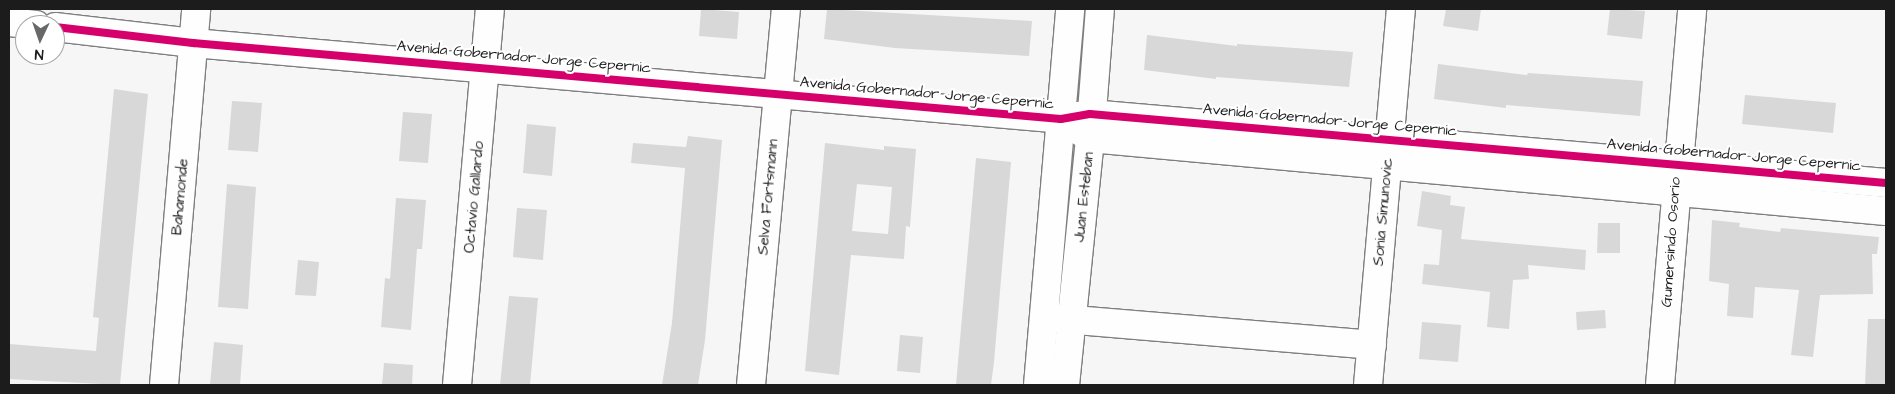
<!DOCTYPE html>
<html>
<head>
<meta charset="utf-8">
<style>
  body { margin:0 }
  #map { position:relative; width:1895px; height:394px; overflow:hidden; background:#f6f6f6; font-family:"Architects Daughter",sans-serif }
  div>[style] { position:absolute }
  [style*='--x'] { left:calc(var(--x)*1px); top:calc(var(--y)*1px); width:calc(var(--w)*1px); rotate:calc(var(--a)*1deg) }
  .building>* { inset:0; background:#d8d8d8 }
  .roads { filter:drop-shadow(1px 0 #7e7e7e) drop-shadow(-1px 0 #7e7e7e) drop-shadow(0 1px #7e7e7e) drop-shadow(0 -1px #7e7e7e) }
  .minor>* { height:28px; margin:-14px; padding:0 14px; transform-origin:14px; border-radius:14px; background:#fefefe }
  .cycleway>* { height:8px; margin:-4px; padding:0 4px; transform-origin:4px; border-radius:4px; background:#d6006c }
  span { translate:-50% -50%; white-space:nowrap; text-align:center; line-height:1.15; -webkit-text-stroke:4.5px #fff; paint-order:stroke }
  .street-label { font-size:15px; color:#1c1c1c }
  .frame { position:absolute; inset:0; border:10px solid #1c1c1c; pointer-events:none }
  .north { position:absolute; left:15px; top:15px; width:50px; height:50px; box-sizing:border-box; background:#fff; border:1px solid #a4a4a4; border-radius:50%; rotate:183deg; font-size:14px; font-weight:700; line-height:20px; text-align:center; color:#1c1c1c }
  .north::after { content:''; display:block; margin:auto; width:18px; height:22px; background:#686868; clip-path:polygon(50% 0,100% 100%,50% 72%,0 100%) }
</style>
</head>
<body>
<div id="map">
  <div class="building">
    <i style="clip-path:polygon(701px 9px,739px 12px,737px 39px,699px 36px)"></i>
    <i style="clip-path:polygon(827px 9px,1032px 21px,1029px 56px,895px 48px,824px 39px)"></i>
    <i style="clip-path:polygon(1446px 9px,1481px 9px,1478px 31px,1443px 26px)"></i>
    <i style="clip-path:polygon(1610px 9px,1645px 11px,1642px 39px,1607px 35px)"></i>
    <i style="clip-path:polygon(1147px 35px,1237px 46px,1237px 44px,1353px 52px,1349px 87px,1216px 77px,1216px 79px,1144px 70px)"></i>
    <i style="clip-path:polygon(1438px 64px,1527px 75px,1528px 73px,1643px 81px,1640px 116px,1506px 105px,1506px 108px,1434px 99px)"></i>
    <i style="clip-path:polygon(114px 89px,148px 94px,120px 385px,9px 379px,9px 344px,96px 351px,99px 318px,93px 317px)"></i>
    <i style="clip-path:polygon(1745px 95px,1836px 103px,1833px 133px,1742px 124px)"></i>
    <i style="clip-path:polygon(232px 101px,262px 103px,258px 152px,228px 150px)"></i>
    <i style="clip-path:polygon(403px 112px,432px 114px,428px 163px,399px 161px)"></i>
    <i style="clip-path:polygon(527px 124px,556px 127px,552px 176px,523px 173px)"></i>
    <i style="clip-path:polygon(688px 136px,722px 140px,705px 340px,698px 385px,662px 385px,672px 323px,685px 168px,631px 163px,633px 143px,686px 147px)"></i>
    <i style="clip-path:polygon(evenodd,825px 143px,884px 150px,884px 146px,916px 149px,910px 227px,906px 226px,904px 259px,851px 255px,839px 375px,805px 371px,825px 143px,857px 184px,892px 187px,888px 234px,852px 231px,857px 184px)"></i>
    <i style="clip-path:polygon(976px 158px,1011px 162px,994px 362px,991px 385px,956px 385px)"></i>
    <i style="clip-path:polygon(227px 184px,256px 187px,248px 309px,218px 307px)"></i>
    <i style="clip-path:polygon(1422px 191px,1451px 196px,1450px 205px,1465px 207px,1461px 239px,1586px 250px,1585px 270px,1528px 265px,1529px 279px,1513px 280px,1509px 329px,1487px 327px,1490px 292px,1422px 284px,1424px 264px,1439px 265px,1442px 230px,1417px 226px)"></i>
    <i style="clip-path:polygon(396px 198px,426px 200px,422px 249px,417px 249px,411px 330px,381px 327px,385px 278px,390px 279px)"></i>
    <i style="clip-path:polygon(517px 208px,547px 210px,543px 260px,513px 257px)"></i>
    <i style="clip-path:polygon(1712px 220px,1740px 223px,1739px 227px,1780px 232px,1781px 228px,1879px 237px,1877px 254px,1872px 254px,1873px 294px,1820px 295px,1813px 357px,1791px 355px,1799px 290px,1755px 287px,1753px 318px,1727px 316px,1729px 284px,1709px 281px)"></i>
    <i style="clip-path:polygon(1598px 223px,1620px 223px,1620px 253px,1597px 253px)"></i>
    <i style="clip-path:polygon(298px 260px,319px 262px,316px 296px,295px 295px)"></i>
    <i style="clip-path:polygon(509px 296px,538px 298px,530px 385px,500px 385px)"></i>
    <i style="clip-path:polygon(1605px 310px,1606px 328px,1577px 330px,1576px 312px)"></i>
    <i style="clip-path:polygon(1868px 319px,1886px 319px,1886px 385px,1865px 385px)"></i>
    <i style="clip-path:polygon(1422px 322px,1461px 325px,1458px 362px,1419px 359px)"></i>
    <i style="clip-path:polygon(900px 335px,923px 337px,920px 373px,897px 371px)"></i>
    <i style="clip-path:polygon(214px 342px,243px 345px,240px 385px,210px 385px)"></i>
    <i style="clip-path:polygon(384px 363px,413px 365px,412px 385px,382px 385px)"></i>
  </div>
  <div class="roads">
    <div class="minor">
      <i style="--x:9;--y:22;--w:27;--a:6"></i>
      <i style="--x:55;--y:27;--w:139;--a:6.6"></i>
      <i style="--x:193;--y:43;--w:871;--a:5"></i>
      <i style="--x:1061;--y:119;--w:29;--a:-10"></i>
      <i style="--x:1090;--y:114;--w:799;--a:4.95"></i>
      <i style="--x:1061;--y:119;--w:35;--a:33"></i>
      <i style="--x:1090;--y:138;--w:799;--a:5.24"></i>
      <i style="--x:1052;--y:318;--w:321;--a:4.8"></i>
      <i style="--x:164;--y:385;--w:377;--a:-85.1"></i>
      <i style="--x:457;--y:385;--w:377;--a:-85"></i>
      <i style="--x:751;--y:385;--w:378;--a:-84.7"></i>
      <i style="--x:1038;--y:385;--w:377;--a:-85.1"></i>
      <i style="--x:1065;--y:385;--w:248;--a:-84.2"></i>
      <i style="--x:1090;--y:138;--w:129;--a:-85.6"></i>
      <i style="--x:1368;--y:385;--w:377;--a:-85"></i>
      <i style="--x:1660;--y:385;--w:377;--a:-85.1"></i>
    </div>
  </div>
  <div class="cycleway">
    <i style="--x:55;--y:27;--w:139;--a:6.6"></i>
    <i style="--x:193;--y:43;--w:871;--a:5"></i>
    <i style="--x:1061;--y:119;--w:29;--a:-10"></i>
    <i style="--x:1090;--y:114;--w:799;--a:4.95"></i>
  </div>
  <div class="street-label">
    <span style="left:524px;top:57px;rotate:5deg">Avenida Gobernador Jorge Cepernic</span>
    <span style="left:927px;top:93px;rotate:5deg">Avenida Gobernador Jorge Cepernic</span>
    <span style="left:1330px;top:120px;rotate:5deg">Avenida Gobernador Jorge Cepernic</span>
    <span style="left:1734px;top:155px;rotate:5deg">Avenida Gobernador Jorge Cepernic</span>
    <span style="left:180px;top:197px;rotate:-85deg">Bahamonde</span>
    <span style="left:474px;top:197px;rotate:-85deg">Octavio Gallardo</span>
    <span style="left:768px;top:197px;rotate:-85deg">Selva Fortsmann</span>
    <span style="left:1084px;top:197px;rotate:-84deg">Juan Esteban</span>
    <span style="left:1383px;top:212px;rotate:-85deg">Sonia Simunovic</span>
    <span style="left:1671px;top:242px;rotate:-86deg">Gumersindo Osorio</span>
  </div>
  <div class="frame"></div>
  <div class="north">N</div>
</div>
</body>
</html>
